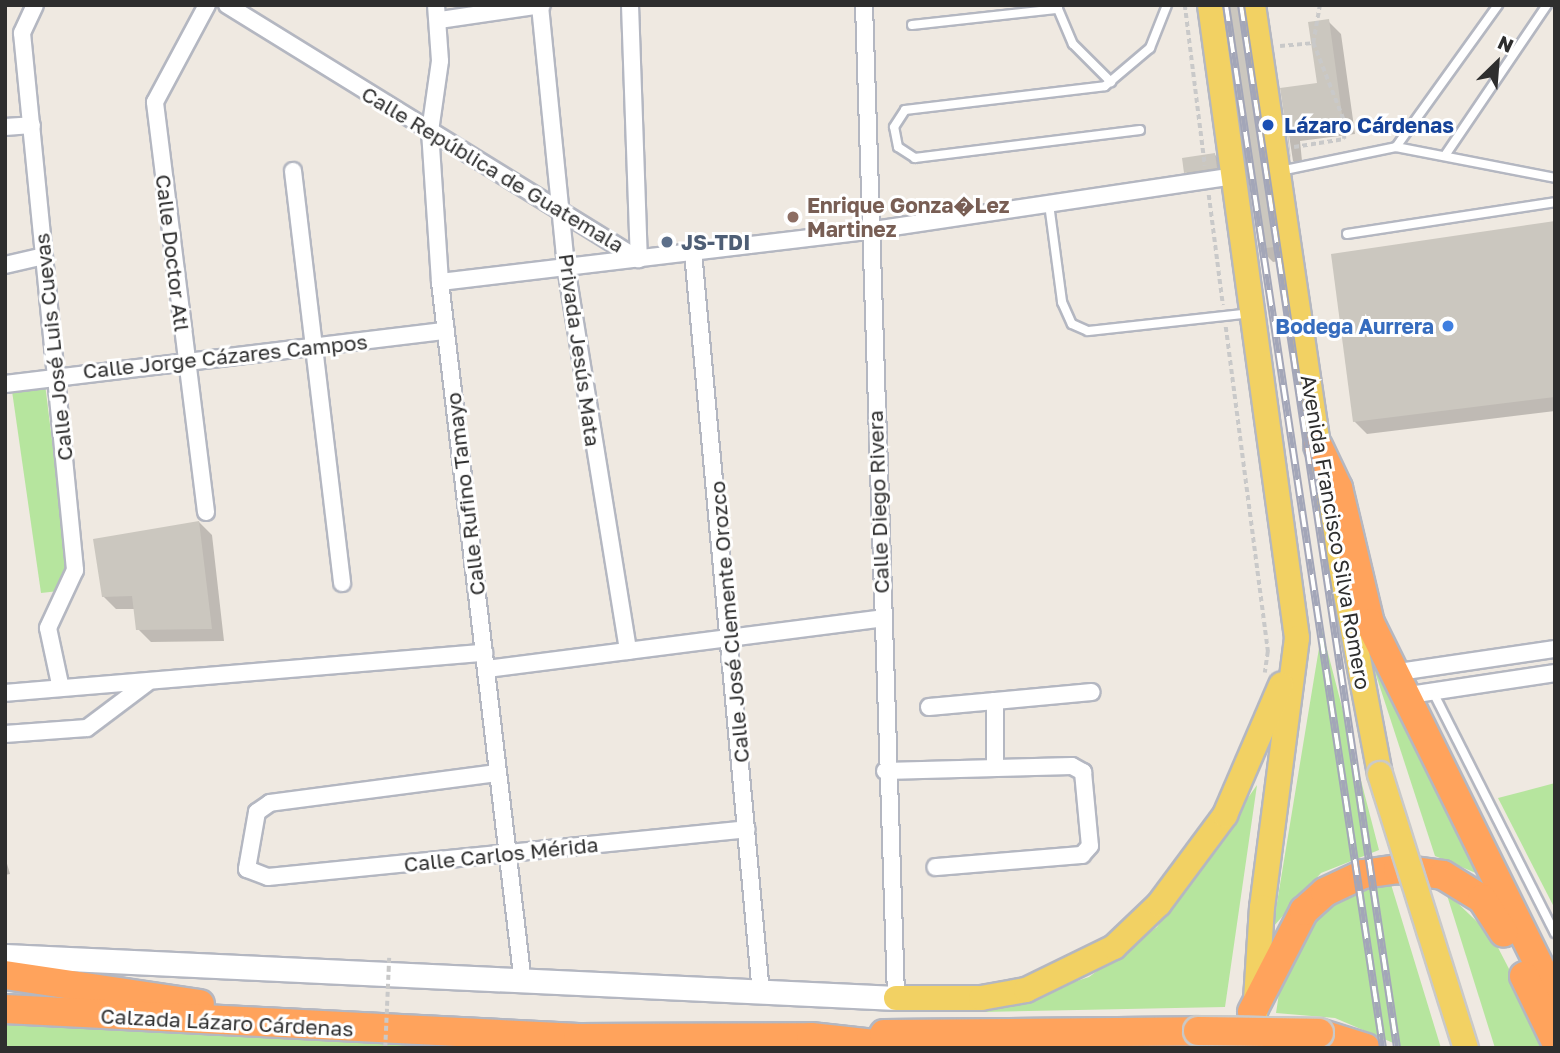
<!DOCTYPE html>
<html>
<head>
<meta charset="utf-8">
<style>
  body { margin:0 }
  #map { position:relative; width:1560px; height:1053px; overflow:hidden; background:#efe9e1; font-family:"Golos Text",sans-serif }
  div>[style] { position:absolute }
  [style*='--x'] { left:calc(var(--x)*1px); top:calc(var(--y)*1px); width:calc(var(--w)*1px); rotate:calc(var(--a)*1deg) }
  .green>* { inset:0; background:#b6e59e }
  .shadow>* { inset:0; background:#0003 }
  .building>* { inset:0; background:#cbc7bf }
  .path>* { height:3.5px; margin-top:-1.75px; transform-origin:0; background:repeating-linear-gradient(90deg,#c9c9c9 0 5px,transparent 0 8.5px) }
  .roads { filter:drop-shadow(2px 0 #b4b7c1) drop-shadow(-2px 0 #b4b7c1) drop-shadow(0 2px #b4b7c1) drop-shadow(0 -2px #b4b7c1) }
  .lane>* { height:8px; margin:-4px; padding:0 4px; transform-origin:4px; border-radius:4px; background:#fff }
  .street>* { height:16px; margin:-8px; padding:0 8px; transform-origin:8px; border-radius:8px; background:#fff }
  .secondary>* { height:23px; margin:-11.5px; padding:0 11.5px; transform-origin:11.5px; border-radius:11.5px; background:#fff }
  .primary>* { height:24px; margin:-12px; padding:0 12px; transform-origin:12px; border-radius:12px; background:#f2d163 }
  .highway>* { height:28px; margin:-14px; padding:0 14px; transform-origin:14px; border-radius:14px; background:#ffa35c }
  .rail>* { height:8px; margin-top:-4px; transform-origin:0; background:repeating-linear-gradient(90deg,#fff 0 16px,#a3a6b8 0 32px); box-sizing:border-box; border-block:2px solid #a3a6b8 }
  .path-bridge>* { height:3.5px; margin-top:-1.75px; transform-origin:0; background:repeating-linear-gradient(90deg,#c9c9c9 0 5px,transparent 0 8.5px) }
  .bridges { filter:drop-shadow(2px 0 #c9c9c9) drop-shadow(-2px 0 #c9c9c9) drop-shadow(0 2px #c9c9c9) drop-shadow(0 -2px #c9c9c9) }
  .primary-bridge>* { height:24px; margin:-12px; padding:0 12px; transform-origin:12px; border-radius:12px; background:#f2d163 }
  .highway-bridge>* { height:28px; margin:-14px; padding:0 14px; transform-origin:14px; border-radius:14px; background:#ffa35c }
  .dots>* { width:19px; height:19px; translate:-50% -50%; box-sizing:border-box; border:4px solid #fff; border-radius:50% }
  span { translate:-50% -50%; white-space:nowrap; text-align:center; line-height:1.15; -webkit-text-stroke:6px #fff; paint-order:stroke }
  .transit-label { font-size:21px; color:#164399; font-weight:700 }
  .left { translate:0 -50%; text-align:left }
  .street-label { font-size:21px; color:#2e2e2e }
  .education-label { font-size:21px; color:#785e54; font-weight:700 }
  .service-label { font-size:21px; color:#4e5e75; font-weight:700 }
  .shop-label { font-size:21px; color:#366cbe; font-weight:700 }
  .right { translate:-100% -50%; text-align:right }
  .frame { position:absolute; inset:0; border:7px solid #2e2e2e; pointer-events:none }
  .north { position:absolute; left:1462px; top:28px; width:70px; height:70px; -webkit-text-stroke:5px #fff; paint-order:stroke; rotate:25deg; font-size:19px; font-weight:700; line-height:28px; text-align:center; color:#2e2e2e }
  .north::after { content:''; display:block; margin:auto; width:24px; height:32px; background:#2e2e2e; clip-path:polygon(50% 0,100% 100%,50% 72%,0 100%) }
</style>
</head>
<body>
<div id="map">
  <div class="green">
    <i style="clip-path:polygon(45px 384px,68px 570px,59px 591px,41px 593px,12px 391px)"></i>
    <i style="clip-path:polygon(1322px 630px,1379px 850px,1321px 873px,1273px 927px)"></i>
    <i style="clip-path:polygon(1362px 632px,1483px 876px,1435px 856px)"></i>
    <i style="clip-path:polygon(1555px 783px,1555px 909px,1498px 798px)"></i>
    <i style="clip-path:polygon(1257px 785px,1225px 1007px,981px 1012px,1089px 977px,1157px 927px)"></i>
    <i style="clip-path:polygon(1390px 881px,1441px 1048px,1405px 1048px,1335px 1018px,1276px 1013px,1282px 974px,1315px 914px,1347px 891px)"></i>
    <i style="clip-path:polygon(1446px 892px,1492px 936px,1550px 1048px,1495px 1048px)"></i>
    <i style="clip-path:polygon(5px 1022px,581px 1048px,33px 1048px,5px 1046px)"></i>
    <i style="clip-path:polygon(1225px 1043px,1225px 1048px,1023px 1045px)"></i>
  </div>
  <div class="shadow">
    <i style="clip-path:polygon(1226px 5px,1243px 5px,1286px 260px,1273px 262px,1260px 249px)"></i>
    <i style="clip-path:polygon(1328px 21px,1341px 34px,1355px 134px,1300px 141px,1303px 171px,1293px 161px,1282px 90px,1319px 85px)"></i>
    <i style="clip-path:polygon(1215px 155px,1228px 168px,1199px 185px,1186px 172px)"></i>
    <i style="clip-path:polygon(1555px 222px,1555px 411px,1367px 434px,1354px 421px)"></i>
    <i style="clip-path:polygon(199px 522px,212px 535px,224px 641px,151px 642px,138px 629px,135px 609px,116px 609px,103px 596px)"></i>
    <i style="clip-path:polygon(5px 857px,10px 874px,5px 875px)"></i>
  </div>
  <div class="building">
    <i style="clip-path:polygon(1225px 5px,1238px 5px,1274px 247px,1259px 249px)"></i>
    <i style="clip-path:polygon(1329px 19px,1343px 122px,1288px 129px,1291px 162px,1280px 88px,1317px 83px,1308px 22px)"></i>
    <i style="clip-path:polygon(1215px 153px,1217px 168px,1184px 173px,1182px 158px)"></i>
    <i style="clip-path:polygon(1555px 221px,1555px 397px,1353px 422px,1331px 254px)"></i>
    <i style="clip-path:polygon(199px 521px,212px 629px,136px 630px,132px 596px,102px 597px,93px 539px)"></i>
  </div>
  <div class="path">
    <i style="--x:1185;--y:5;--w:162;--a:82.9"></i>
    <i style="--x:1280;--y:46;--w:33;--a:-5"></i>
    <i style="--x:1294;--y:147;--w:51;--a:-9.1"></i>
    <i style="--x:1344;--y:139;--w:20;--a:-93"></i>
    <i style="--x:1343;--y:119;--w:82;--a:-111.5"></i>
    <i style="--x:1313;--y:43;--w:39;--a:-80"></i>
    <i style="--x:1209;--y:195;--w:111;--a:82.7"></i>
    <i style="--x:1226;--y:327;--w:328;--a:82.6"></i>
    <i style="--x:1268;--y:652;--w:21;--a:98"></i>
  </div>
  <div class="roads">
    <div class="lane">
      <i style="--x:912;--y:25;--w:147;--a:-6.3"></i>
      <i style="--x:1058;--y:9;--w:38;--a:67"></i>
      <i style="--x:1073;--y:44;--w:54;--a:45"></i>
      <i style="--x:1140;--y:130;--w:227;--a:172.9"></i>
      <i style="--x:915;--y:158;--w:20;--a:-147"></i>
      <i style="--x:898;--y:147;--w:20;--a:-101"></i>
      <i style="--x:894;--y:127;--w:20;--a:-57"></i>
      <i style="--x:905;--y:110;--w:201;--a:-6.8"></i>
      <i style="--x:1105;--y:86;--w:59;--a:-40.2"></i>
      <i style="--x:1150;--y:48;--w:46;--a:-68.4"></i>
      <i style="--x:1396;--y:147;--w:175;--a:-54.3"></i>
      <i style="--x:1446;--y:154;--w:180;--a:-55.9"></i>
      <i style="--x:1280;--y:171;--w:118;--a:-11.7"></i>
      <i style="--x:1396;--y:147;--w:162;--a:11"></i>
      <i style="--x:1049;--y:204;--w:99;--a:82.4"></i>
      <i style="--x:1062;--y:302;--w:24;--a:66"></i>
      <i style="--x:1072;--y:324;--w:17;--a:24"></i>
      <i style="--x:1088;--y:331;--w:163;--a:-6.3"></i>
      <i style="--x:1347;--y:234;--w:210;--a:-8.7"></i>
      <i style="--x:1433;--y:692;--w:270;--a:63.2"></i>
    </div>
    <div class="street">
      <i style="--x:35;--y:5;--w:31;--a:115"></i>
      <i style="--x:22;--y:33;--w:540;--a:84.36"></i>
      <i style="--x:75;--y:570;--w:64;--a:115"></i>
      <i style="--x:48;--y:628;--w:57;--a:77.9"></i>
      <i style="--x:227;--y:5;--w:484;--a:31.7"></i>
      <i style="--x:436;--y:5;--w:56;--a:85.9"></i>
      <i style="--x:440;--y:61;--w:71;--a:98.1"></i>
      <i style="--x:430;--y:131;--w:151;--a:86.2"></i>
      <i style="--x:440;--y:282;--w:706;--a:83.25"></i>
      <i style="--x:630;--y:5;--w:254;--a:88"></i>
      <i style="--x:864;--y:5;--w:994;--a:88.15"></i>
      <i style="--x:540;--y:6;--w:262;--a:84.3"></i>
      <i style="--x:566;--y:267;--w:389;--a:80.8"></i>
      <i style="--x:440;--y:20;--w:103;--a:-8.4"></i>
      <i style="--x:5;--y:127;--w:27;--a:-4"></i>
      <i style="--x:293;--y:171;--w:415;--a:83.2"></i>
      <i style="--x:693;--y:252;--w:744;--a:84.76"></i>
      <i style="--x:5;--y:265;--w:40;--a:-13"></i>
      <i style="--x:440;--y:282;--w:430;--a:-6.8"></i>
      <i style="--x:867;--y:231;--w:373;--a:-8.5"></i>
      <i style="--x:5;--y:384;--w:444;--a:-6.9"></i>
      <i style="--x:206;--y:512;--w:413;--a:-97.1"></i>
      <i style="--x:155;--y:102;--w:110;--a:-61.8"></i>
      <i style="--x:487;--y:669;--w:399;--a:-7.3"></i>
      <i style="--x:1392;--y:673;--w:165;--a:-8.4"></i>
      <i style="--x:5;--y:693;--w:481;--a:-4.8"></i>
      <i style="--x:1403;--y:696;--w:154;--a:-8.6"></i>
      <i style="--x:929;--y:707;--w:66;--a:-5.2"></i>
      <i style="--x:5;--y:734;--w:82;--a:-4.2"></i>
      <i style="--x:87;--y:728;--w:75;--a:-36.9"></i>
      <i style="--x:995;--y:768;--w:67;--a:-90"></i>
      <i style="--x:995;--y:701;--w:97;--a:-5.3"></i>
      <i style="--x:885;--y:771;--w:187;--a:-1.5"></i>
      <i style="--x:1072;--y:766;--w:13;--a:29"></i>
      <i style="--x:1083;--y:772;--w:74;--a:84.6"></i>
      <i style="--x:1090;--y:846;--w:12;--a:132"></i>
      <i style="--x:1082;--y:855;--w:147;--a:175.3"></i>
      <i style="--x:497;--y:773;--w:229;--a:172.5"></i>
      <i style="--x:270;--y:803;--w:16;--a:145"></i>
      <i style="--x:257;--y:812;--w:58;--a:100"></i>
      <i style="--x:247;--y:869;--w:22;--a:21"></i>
      <i style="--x:268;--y:877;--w:481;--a:-5.7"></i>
    </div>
    <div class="secondary">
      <i style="--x:5;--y:956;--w:892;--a:2.7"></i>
    </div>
    <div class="primary">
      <i style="--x:1210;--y:5;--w:639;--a:82.17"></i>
      <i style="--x:1297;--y:638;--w:271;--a:97.4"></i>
      <i style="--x:1262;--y:907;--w:141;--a:93.7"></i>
      <i style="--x:1253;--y:5;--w:464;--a:81.6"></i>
      <i style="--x:1328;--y:499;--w:280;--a:79.3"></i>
      <i style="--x:896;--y:998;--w:85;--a:0"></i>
      <i style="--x:981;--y:998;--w:46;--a:-10.1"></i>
      <i style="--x:1026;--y:990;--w:98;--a:-26"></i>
      <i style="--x:1114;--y:947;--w:62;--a:-43.7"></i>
      <i style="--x:1159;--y:904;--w:111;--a:-53.4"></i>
      <i style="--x:1225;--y:815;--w:142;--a:-66.7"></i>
    </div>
    <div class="highway">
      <i style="--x:1318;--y:446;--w:47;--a:64.5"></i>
      <i style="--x:1338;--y:488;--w:139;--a:76.7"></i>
      <i style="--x:1370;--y:623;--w:417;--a:63.7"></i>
      <i style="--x:5;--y:975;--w:197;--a:8.5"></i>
      <i style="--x:1524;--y:976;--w:71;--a:64.2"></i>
      <i style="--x:5;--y:1009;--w:574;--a:2.9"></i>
      <i style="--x:578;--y:1038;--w:233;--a:-0.2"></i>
      <i style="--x:811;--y:1037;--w:100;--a:6.3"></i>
      <i style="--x:1252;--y:1012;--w:114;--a:-62.8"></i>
      <i style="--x:1304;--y:911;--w:28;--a:-42"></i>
      <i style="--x:1325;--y:892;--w:42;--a:-25.3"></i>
      <i style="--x:1363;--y:874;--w:35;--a:-8"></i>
      <i style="--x:1398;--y:869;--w:45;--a:7.6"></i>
      <i style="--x:1443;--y:875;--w:46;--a:31.6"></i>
      <i style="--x:1482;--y:899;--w:40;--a:57.1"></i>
      <i style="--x:1319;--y:1033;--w:49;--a:17.7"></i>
      <i style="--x:884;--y:1034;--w:314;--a:-0.5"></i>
    </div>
  </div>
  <div class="rail">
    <i style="--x:1226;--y:5;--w:1055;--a:81.44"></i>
    <i style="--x:1241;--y:5;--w:1055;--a:81.49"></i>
  </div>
  <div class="path-bridge">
    <i style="--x:385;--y:1048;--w:92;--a:-87.5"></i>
  </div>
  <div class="bridges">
    <div class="primary-bridge">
      <i style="--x:1380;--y:774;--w:287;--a:72.6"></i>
    </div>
    <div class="highway-bridge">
      <i style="--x:1198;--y:1031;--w:121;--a:0.9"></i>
    </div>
  </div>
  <div class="dots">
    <i style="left:1268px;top:125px;background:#1a4fb4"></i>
    <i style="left:793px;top:217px;background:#8d6e63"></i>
    <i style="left:667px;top:242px;background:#5c6f8a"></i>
    <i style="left:1448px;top:326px;background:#3f7fe0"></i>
  </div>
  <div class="transit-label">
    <span class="left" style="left:1284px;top:125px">Lázaro Cárdenas</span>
  </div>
  <div class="street-label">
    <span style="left:493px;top:169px;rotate:31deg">Calle República de Guatemala</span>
    <span style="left:173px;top:253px;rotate:83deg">Calle Doctor Atl</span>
    <span style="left:53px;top:347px;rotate:-96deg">Calle José Luis Cuevas</span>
    <span style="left:580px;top:350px;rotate:82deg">Privada Jesús Mata</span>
    <span style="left:225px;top:356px;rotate:-6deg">Calle Jorge Cázares Campos</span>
    <span style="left:465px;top:494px;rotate:-97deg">Calle Rufino Tamayo</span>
    <span style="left:878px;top:502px;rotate:-92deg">Calle Diego Rivera</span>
    <span style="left:1336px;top:532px;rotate:80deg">Avenida Francisco Silva Romero</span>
    <span style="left:729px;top:622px;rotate:-95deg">Calle José Clemente Orozco</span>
    <span style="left:501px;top:854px;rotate:-6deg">Calle Carlos Mérida</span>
    <span style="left:227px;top:1022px;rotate:3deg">Calzada Lázaro Cárdenas</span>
  </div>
  <div class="education-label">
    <span class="left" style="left:807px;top:217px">Enrique Gonza�Lez<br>Martinez</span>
  </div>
  <div class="service-label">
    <span class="left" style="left:681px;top:242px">JS-TDI</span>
  </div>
  <div class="shop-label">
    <span class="right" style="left:1434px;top:326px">Bodega Aurrera</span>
  </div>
  <div class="frame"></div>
  <div class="north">N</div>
</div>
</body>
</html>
